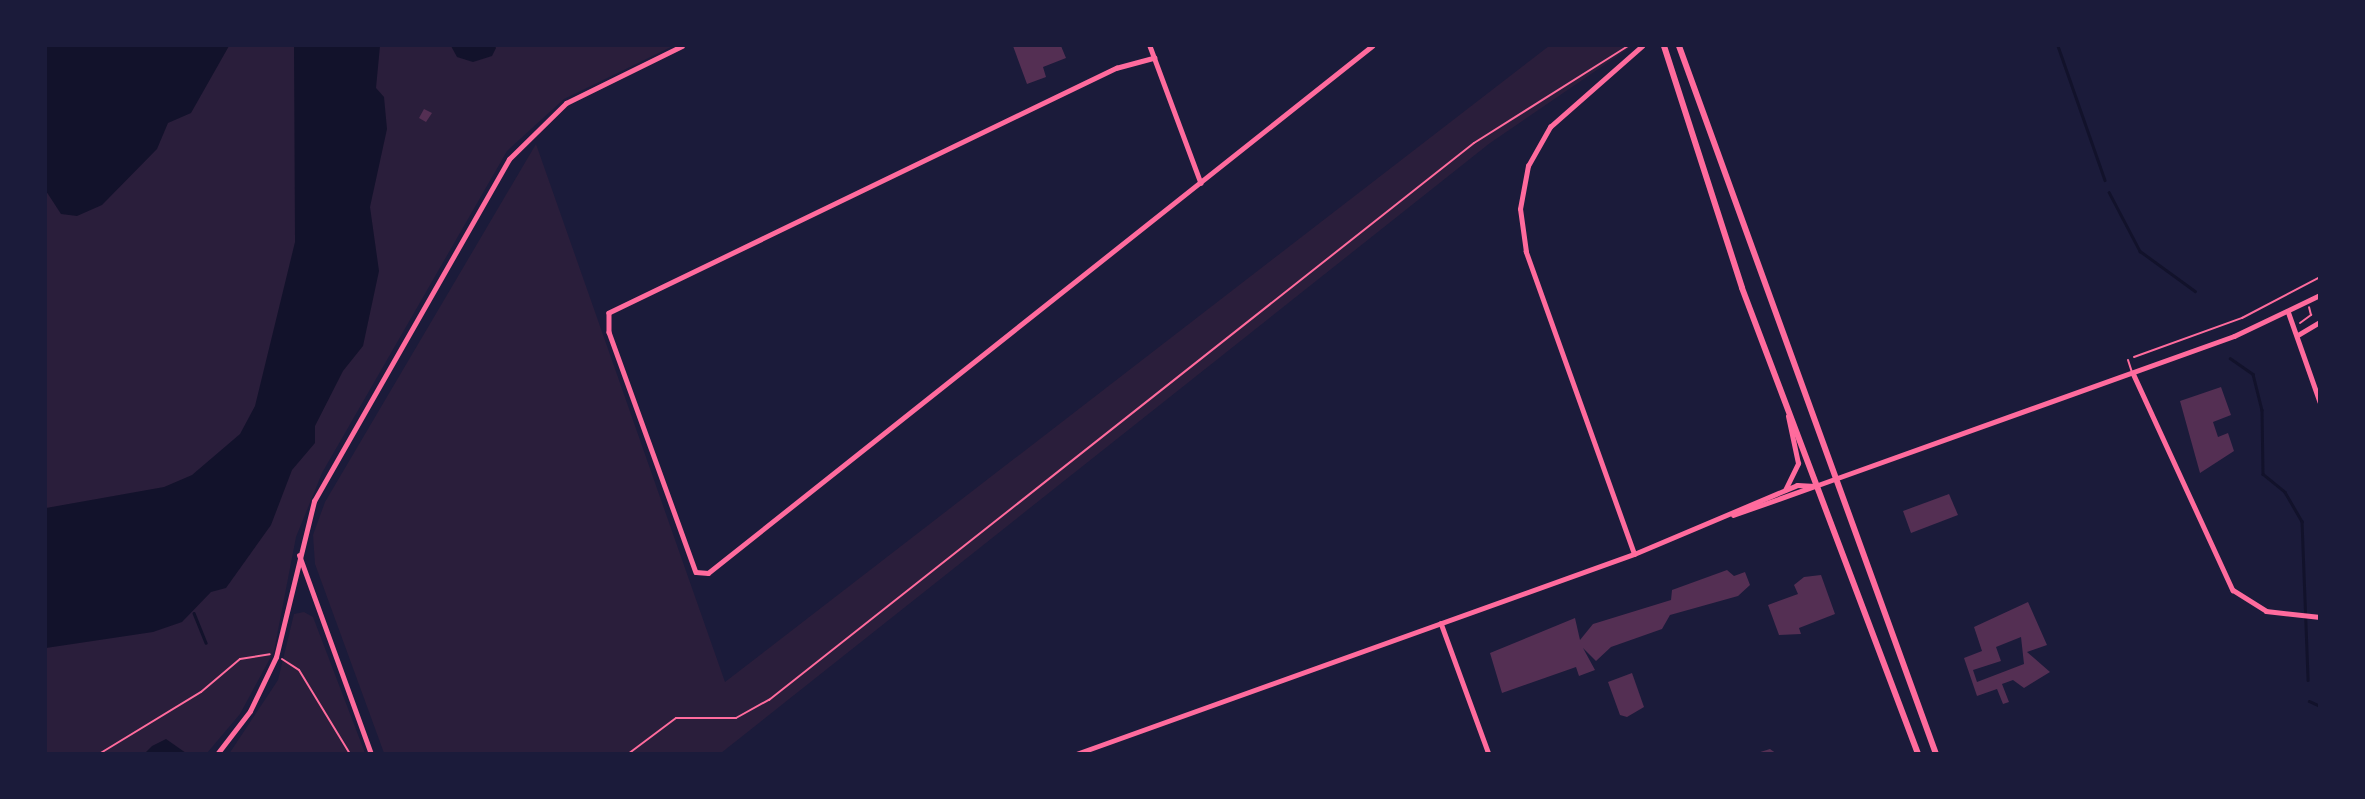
<!DOCTYPE html>
<html>
<head>
<meta charset="utf-8">
<style>
  body { margin:0 }
  #map { position:relative; width:2365px; height:799px; overflow:hidden; background:#1b1b3a; font-family:"Public Sans",sans-serif }
  div>[style] { position:absolute }
  [style*='--x'] { left:calc(var(--x)*1px); top:calc(var(--y)*1px); width:calc(var(--w)*1px); rotate:calc(var(--a)*1deg) }
  .green>* { inset:0; background:#2a1e3b }
  .water>* { inset:0; background:#12122b }
  .stream>* { height:2.5px; margin:-1.25px; padding:0 1.25px; transform-origin:1.25px; border-radius:1.25px; background:#12122b }
  .building>* { inset:0; background:#542f53 }
  .path>* { height:2px; margin:-1px; padding:0 1px; transform-origin:1px; border-radius:1px; background:#ff6b9d }
  .service>* { height:2px; margin:-1px; padding:0 1px; transform-origin:1px; border-radius:1px; background:#ff6b9d }
  .minor>* { height:4.5px; margin:-2.25px; padding:0 2.25px; transform-origin:2.25px; border-radius:2.25px; background:#ff6b9d }
  .tertiary>* { height:5px; margin:-2.5px; padding:0 2.5px; transform-origin:2.5px; border-radius:2.5px; background:#ff6b9d }
  .secondary>* { height:5px; margin:-2.5px; padding:0 2.5px; transform-origin:2.5px; border-radius:2.5px; background:#ff6b9d }
  .primary>* { height:6px; margin:-3px; padding:0 3px; transform-origin:3px; border-radius:3px; background:#ff6b9d }
  span { translate:-50% -50%; white-space:nowrap; text-align:center; line-height:1.15; -webkit-text-stroke:6px #1b1b3a; paint-order:stroke }
  .frame { position:absolute; inset:0; border:47px solid #1b1b3a; pointer-events:none }
</style>
</head>
<body>
<div id="map">
  <div class="green">
    <i style="clip-path:polygon(46px 46px,673px 46px,564px 99px,507px 151px,322px 473px,296px 537px,274px 651px,240px 714px,207px 753px,46px 753px)"></i>
    <i style="clip-path:polygon(1549px 46px,1632px 46px,1490px 143px,721px 753px,384px 753px,315px 564px,313px 535px,325px 502px,536px 144px,725px 682px)"></i>
    <i style="clip-path:polygon(304px 612px,313px 617px,365px 753px,229px 754px,278px 680px,294px 614px)"></i>
  </div>
  <div class="water">
    <i style="clip-path:polygon(46px 46px,229px 46px,191px 113px,168px 123px,157px 149px,102px 205px,77px 216px,61px 214px,46px 191px)"></i>
    <i style="clip-path:polygon(294px 46px,380px 46px,376px 88px,384px 97px,387px 129px,370px 207px,379px 271px,363px 346px,343px 371px,315px 426px,315px 443px,292px 470px,271px 525px,226px 588px,211px 592px,182px 622px,153px 632px,46px 648px,46px 508px,164px 487px,192px 475px,240px 434px,255px 406px,295px 242px)"></i>
    <i style="clip-path:polygon(451px 46px,495px 46px,496px 48px,492px 56px,473px 62px,457px 57px)"></i>
    <i style="clip-path:polygon(166px 739px,186px 753px,145px 753px,152px 746px)"></i>
  </div>
  <div class="stream">
    <i style="--x:2058;--y:46;--w:142;--a:70.7"></i>
    <i style="--x:2109;--y:192;--w:67;--a:62.3"></i>
    <i style="--x:2140;--y:251;--w:68;--a:36"></i>
    <i style="--x:2230;--y:358;--w:28;--a:35"></i>
    <i style="--x:2253;--y:374;--w:37;--a:76"></i>
    <i style="--x:2262;--y:410;--w:64;--a:89.1"></i>
    <i style="--x:2263;--y:474;--w:28;--a:39"></i>
    <i style="--x:2285;--y:492;--w:34;--a:60"></i>
    <i style="--x:2302;--y:521;--w:159;--a:87.8"></i>
    <i style="--x:194;--y:613;--w:32;--a:68"></i>
    <i style="--x:2309;--y:701;--w:12;--a:24"></i>
  </div>
  <div class="building">
    <i style="clip-path:polygon(1013px 46px,1061px 46px,1066px 58px,1043px 67px,1046px 77px,1027px 84px)"></i>
    <i style="clip-path:polygon(424px 109px,432px 113px,426px 122px,419px 118px)"></i>
    <i style="clip-path:polygon(2221px 387px,2231px 415px,2213px 422px,2218px 437px,2228px 433px,2234px 451px,2200px 473px,2180px 401px)"></i>
    <i style="clip-path:polygon(1949px 494px,1958px 515px,1911px 533px,1903px 511px)"></i>
    <i style="clip-path:polygon(1727px 570px,1734px 576px,1745px 572px,1750px 585px,1738px 596px,1670px 615px,1662px 629px,1611px 647px,1596px 661px,1583px 648px,1595px 670px,1579px 676px,1576px 667px,1502px 693px,1490px 653px,1575px 618px,1580px 640px,1593px 624px,1671px 600px,1672px 590px)"></i>
    <i style="clip-path:polygon(1821px 575px,1835px 614px,1799px 628px,1801px 634px,1779px 635px,1768px 605px,1798px 594px,1794px 585px,1804px 577px)"></i>
    <i style="clip-path:polygon(evenodd,2028px 602px,2047px 645px,2027px 652px,2050px 672px,2024px 688px,2013px 680px,2002px 684px,2009px 702px,2003px 704px,1997px 689px,1977px 696px,1964px 658px,1982px 651px,1974px 627px,2028px 602px,2021px 637px,2024px 664px,1977px 682px,1973px 670px,2001px 661px,1996px 647px,2021px 637px)"></i>
    <i style="clip-path:polygon(1632px 673px,1644px 707px,1627px 717px,1620px 715px,1608px 682px)"></i>
    <i style="clip-path:polygon(1770px 749px,1777px 754px,1757px 754px,1757px 753px)"></i>
  </div>
  <div class="path">
    <i style="--x:2300;--y:323;--w:14;--a:-36"></i>
    <i style="--x:2311;--y:315;--w:8;--a:-104"></i>
    <i style="--x:2134;--y:357;--w:115;--a:-19.9"></i>
    <i style="--x:2242;--y:318;--w:88;--a:-27.7"></i>
    <i style="--x:282;--y:659;--w:20;--a:33"></i>
    <i style="--x:299;--y:670;--w:98;--a:58.7"></i>
    <i style="--x:99;--y:754;--w:119;--a:-31.3"></i>
    <i style="--x:201;--y:692;--w:51;--a:-40.2"></i>
    <i style="--x:240;--y:659;--w:30;--a:-9"></i>
    <i style="--x:628;--y:754;--w:60;--a:-36.9"></i>
    <i style="--x:676;--y:718;--w:60;--a:0"></i>
    <i style="--x:736;--y:718;--w:38;--a:-29"></i>
    <i style="--x:769;--y:700;--w:898;--a:-38.31"></i>
    <i style="--x:1474;--y:143;--w:182;--a:-32.2"></i>
  </div>
  <div class="service">
    <i style="--x:2128;--y:360;--w:13;--a:72"></i>
  </div>
  <div class="minor">
    <i style="--x:1150;--y:46;--w:146;--a:69.6"></i>
    <i style="--x:1155;--y:58;--w:39;--a:165"></i>
    <i style="--x:1117;--y:68;--w:564;--a:154.25"></i>
    <i style="--x:609;--y:313;--w:19;--a:90"></i>
    <i style="--x:609;--y:332;--w:255;--a:70.1"></i>
    <i style="--x:696;--y:572;--w:12;--a:5"></i>
    <i style="--x:708;--y:573;--w:848;--a:-38.44"></i>
    <i style="--x:2288;--y:311;--w:96;--a:70.6"></i>
    <i style="--x:2298;--y:335;--w:26;--a:-31"></i>
    <i style="--x:2133;--y:373;--w:239;--a:65.3"></i>
    <i style="--x:2233;--y:590;--w:39;--a:32"></i>
    <i style="--x:2266;--y:611;--w:54;--a:6.3"></i>
    <i style="--x:1634;--y:554;--w:321;--a:-109.7"></i>
    <i style="--x:1526;--y:252;--w:43;--a:-97.9"></i>
    <i style="--x:1520;--y:209;--w:44;--a:-79.5"></i>
    <i style="--x:1528;--y:166;--w:45;--a:-60.6"></i>
    <i style="--x:1550;--y:127;--w:123;--a:-41.4"></i>
    <i style="--x:1441;--y:623;--w:140;--a:69.9"></i>
  </div>
  <div class="tertiary">
    <i style="--x:1733;--y:515;--w:87;--a:-19.5"></i>
    <i style="--x:299;--y:555;--w:212;--a:70.1"></i>
    <i style="--x:217;--y:754;--w:54;--a:-52.5"></i>
    <i style="--x:250;--y:711;--w:60;--a:-64.3"></i>
    <i style="--x:276;--y:657;--w:161;--a:-76.3"></i>
    <i style="--x:314;--y:501;--w:394;--a:-60.3"></i>
    <i style="--x:509;--y:159;--w:80;--a:-44.5"></i>
    <i style="--x:566;--y:103;--w:129;--a:-26.2"></i>
    <i style="--x:1076;--y:754;--w:593;--a:-19.72"></i>
    <i style="--x:1634;--y:554;--w:177;--a:-22.9"></i>
    <i style="--x:1797;--y:485;--w:18;--a:3"></i>
  </div>
  <div class="secondary">
    <i style="--x:1815;--y:486;--w:445;--a:-19.7"></i>
    <i style="--x:2234;--y:336;--w:95;--a:-25.5"></i>
    <i style="--x:1785;--y:490;--w:30;--a:-64"></i>
    <i style="--x:1798;--y:463;--w:48;--a:-102"></i>
  </div>
  <div class="primary">
    <i style="--x:1664;--y:46;--w:254;--a:72.1"></i>
    <i style="--x:1742;--y:288;--w:498;--a:69.3"></i>
    <i style="--x:1679;--y:46;--w:753;--a:70.05"></i>
  </div>
  <div class="frame"></div>
</div>
</body>
</html>
